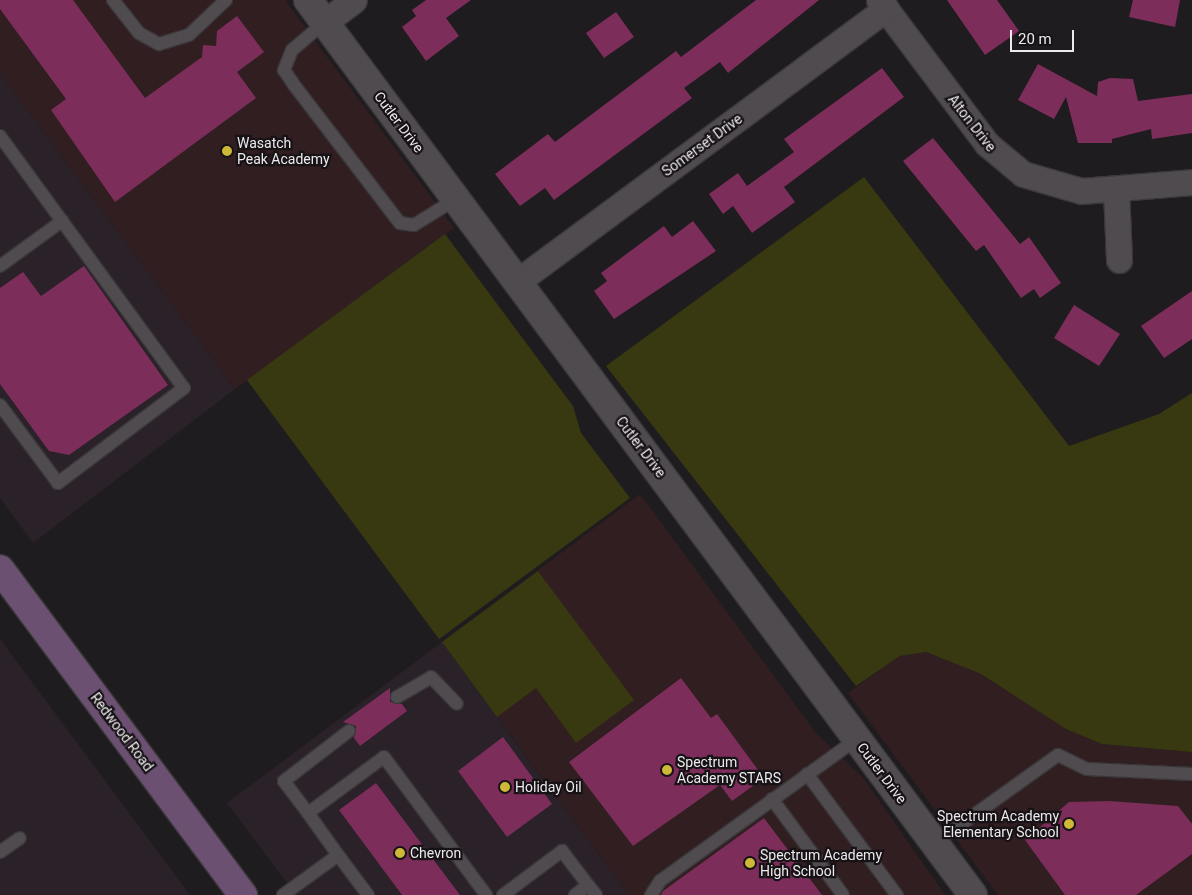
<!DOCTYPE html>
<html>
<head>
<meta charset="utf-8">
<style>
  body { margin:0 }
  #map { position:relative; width:1192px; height:895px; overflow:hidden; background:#1f1c1f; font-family:Roboto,sans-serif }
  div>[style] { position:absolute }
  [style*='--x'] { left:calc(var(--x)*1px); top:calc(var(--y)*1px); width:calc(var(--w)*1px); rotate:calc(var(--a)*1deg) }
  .built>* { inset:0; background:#2a2129 }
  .education>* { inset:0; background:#311e20 }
  .green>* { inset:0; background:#383910 }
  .building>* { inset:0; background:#7c2d59 }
  .roads { filter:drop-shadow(1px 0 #3b383b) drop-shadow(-1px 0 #3b383b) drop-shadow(0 1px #3b383b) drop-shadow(0 -1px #3b383b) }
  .service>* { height:12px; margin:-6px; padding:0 6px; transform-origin:6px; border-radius:6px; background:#4f4b4e }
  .minor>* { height:25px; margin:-12.5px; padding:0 12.5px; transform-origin:12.5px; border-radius:12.5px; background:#4f4b4e }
  .tertiary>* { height:28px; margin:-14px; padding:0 14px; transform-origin:14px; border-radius:14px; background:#4f4b4e }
  .secondary>* { height:28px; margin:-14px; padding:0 14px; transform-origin:14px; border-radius:14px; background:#6c5072 }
  .dots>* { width:14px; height:14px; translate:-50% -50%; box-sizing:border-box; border:2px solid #161216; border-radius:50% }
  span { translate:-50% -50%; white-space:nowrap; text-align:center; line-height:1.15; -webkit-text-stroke:4.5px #161216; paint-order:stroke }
  .street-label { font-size:14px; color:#edeaec }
  .poi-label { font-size:14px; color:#edeaec }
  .left { translate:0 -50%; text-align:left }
  .right { translate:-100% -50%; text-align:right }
  .scale { position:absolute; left:1010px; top:30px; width:64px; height:22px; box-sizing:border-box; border:2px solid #edeaec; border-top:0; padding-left:6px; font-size:15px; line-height:18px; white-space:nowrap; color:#edeaec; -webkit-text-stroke:4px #161216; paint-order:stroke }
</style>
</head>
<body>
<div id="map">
  <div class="built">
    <i style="clip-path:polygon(0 73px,235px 389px,33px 543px,0 498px)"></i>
    <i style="clip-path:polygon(0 639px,190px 895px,0 895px)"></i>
    <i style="clip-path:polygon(442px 642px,497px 717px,629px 895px,296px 895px,227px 803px)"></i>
  </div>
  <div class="education">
    <i style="clip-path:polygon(0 0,285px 0,454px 228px,235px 389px,0 73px)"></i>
    <i style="clip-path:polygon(640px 494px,816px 733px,864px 779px,945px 895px,629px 895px,442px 642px)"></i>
    <i style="clip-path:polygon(926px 652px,981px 674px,1066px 729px,1102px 744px,1192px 752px,1192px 895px,998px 895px,848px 693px,900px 656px)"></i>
  </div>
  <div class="green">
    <i style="clip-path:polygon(864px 177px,1069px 446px,1159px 414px,1192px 393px,1192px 752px,1102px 744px,1066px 729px,981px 674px,926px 652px,900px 656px,856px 686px,606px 366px)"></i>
    <i style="clip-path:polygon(445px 234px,573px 406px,581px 433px,630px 498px,439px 639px,247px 380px)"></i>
    <i style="clip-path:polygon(538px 571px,634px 700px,576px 743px,536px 688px,497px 717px,442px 642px)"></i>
  </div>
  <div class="building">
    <i style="clip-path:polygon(0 0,73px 0,145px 98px,202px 57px,203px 45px,216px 46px,217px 31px,237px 16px,264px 52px,237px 72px,256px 98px,115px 202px,51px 110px,66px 99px,0 9px)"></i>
    <i style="clip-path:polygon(426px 0,471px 0,446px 18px,459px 36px,426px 61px,402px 27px,416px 16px,412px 10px)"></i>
    <i style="clip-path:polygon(756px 0,819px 0,728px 73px,720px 62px,684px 88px,692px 98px,554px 200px,545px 188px,520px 206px,495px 174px,548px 134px,555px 142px,676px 51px,681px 57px)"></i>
    <i style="clip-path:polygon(947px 0,997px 0,1019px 31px,985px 55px)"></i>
    <i style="clip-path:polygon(1133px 0,1180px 0,1175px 27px,1129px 17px)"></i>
    <i style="clip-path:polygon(616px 12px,634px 37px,604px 58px,586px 33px)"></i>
    <i style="clip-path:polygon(1038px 64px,1097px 96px,1098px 82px,1110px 78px,1133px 79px,1138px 101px,1192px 94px,1192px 133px,1152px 139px,1151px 129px,1112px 139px,1112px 143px,1078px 143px,1066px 97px,1054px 119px,1018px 100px)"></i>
    <i style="clip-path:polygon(882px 68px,904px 97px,784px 187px,795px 202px,752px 233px,733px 206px,723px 214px,709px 194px,738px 173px,747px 186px,794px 152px,784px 139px)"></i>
    <i style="clip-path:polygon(933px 138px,1020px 244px,1029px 237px,1061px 283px,1040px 298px,1034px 289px,1021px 298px,984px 245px,976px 251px,903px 161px)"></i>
    <i style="clip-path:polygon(693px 221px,716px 251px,614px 319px,594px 291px,607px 281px,601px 273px,664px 226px,672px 237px)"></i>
    <i style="clip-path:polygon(84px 266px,168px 385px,69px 455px,49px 451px,0 384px,0 288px,23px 272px,41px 296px)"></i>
    <i style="clip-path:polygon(1192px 291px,1192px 339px,1164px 358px,1141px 326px)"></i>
    <i style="clip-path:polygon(1074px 305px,1120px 334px,1099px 366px,1054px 338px)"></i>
    <i style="clip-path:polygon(681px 678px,711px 718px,717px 714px,764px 778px,732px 801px,720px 785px,633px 846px,569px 762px)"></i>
    <i style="clip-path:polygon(390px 688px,390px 702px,402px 704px,407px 711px,360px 746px,354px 738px,356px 726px,343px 722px)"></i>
    <i style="clip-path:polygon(503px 737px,552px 804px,507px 837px,458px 771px)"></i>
    <i style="clip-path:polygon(376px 783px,460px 895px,402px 895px,339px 810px)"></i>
    <i style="clip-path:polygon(1109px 801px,1178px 806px,1192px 824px,1192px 854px,1136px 895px,1065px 895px,1025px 840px,1069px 802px)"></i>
    <i style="clip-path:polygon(764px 818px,822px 895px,661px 895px,663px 891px)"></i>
  </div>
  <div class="roads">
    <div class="service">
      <i style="--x:113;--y:0;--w:42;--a:51.8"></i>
      <i style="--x:139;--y:33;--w:23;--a:29"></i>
      <i style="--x:159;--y:44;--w:31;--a:-17"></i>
      <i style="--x:189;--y:35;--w:51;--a:-43.4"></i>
      <i style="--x:325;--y:22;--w:43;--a:139.7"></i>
      <i style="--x:292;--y:50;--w:22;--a:112"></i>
      <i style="--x:284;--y:70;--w:18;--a:56"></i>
      <i style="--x:294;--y:85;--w:174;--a:52.5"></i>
      <i style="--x:400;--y:223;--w:14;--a:8"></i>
      <i style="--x:414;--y:225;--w:49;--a:-31.8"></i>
      <i style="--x:0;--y:136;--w:312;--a:53.9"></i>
      <i style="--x:184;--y:388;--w:158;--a:143"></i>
      <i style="--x:58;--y:483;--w:97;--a:-126.6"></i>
      <i style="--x:0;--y:266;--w:77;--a:-36"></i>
      <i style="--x:397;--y:697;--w:39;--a:-30"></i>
      <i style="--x:431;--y:677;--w:37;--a:46"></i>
      <i style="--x:807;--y:774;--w:151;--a:53.4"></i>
      <i style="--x:772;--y:799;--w:119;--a:53.5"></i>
      <i style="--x:308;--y:813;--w:40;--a:-127"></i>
      <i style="--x:284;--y:781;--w:82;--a:-37.6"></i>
      <i style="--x:935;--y:843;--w:151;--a:-35.6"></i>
      <i style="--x:1058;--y:755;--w:32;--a:26"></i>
      <i style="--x:1087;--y:769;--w:105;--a:2.7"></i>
      <i style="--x:0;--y:852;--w:24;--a:-35"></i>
      <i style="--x:338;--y:855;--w:50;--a:53.1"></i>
      <i style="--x:283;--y:895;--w:68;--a:-36"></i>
      <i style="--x:338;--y:855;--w:52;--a:-125.5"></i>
      <i style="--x:308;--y:813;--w:94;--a:-36.4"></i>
      <i style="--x:384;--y:757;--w:172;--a:53.5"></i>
      <i style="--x:503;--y:895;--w:74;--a:-36.7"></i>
      <i style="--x:562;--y:851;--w:43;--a:52.6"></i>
      <i style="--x:575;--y:895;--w:16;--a:-38"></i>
      <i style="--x:588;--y:885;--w:13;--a:51"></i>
      <i style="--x:651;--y:895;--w:17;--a:-57"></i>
      <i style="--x:660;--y:881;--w:243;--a:-35.8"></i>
    </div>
    <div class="minor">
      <i style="--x:879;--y:0;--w:180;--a:53.1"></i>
      <i style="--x:987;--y:144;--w:47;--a:39.8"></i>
      <i style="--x:1023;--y:174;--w:60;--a:16.3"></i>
      <i style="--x:1081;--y:191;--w:111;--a:-4.6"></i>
      <i style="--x:325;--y:22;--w:36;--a:-37"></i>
      <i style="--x:1116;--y:190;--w:70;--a:87.5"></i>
      <i style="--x:518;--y:281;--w:458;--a:-36.5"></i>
    </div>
    <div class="tertiary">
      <i style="--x:308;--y:0;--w:1115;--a:53.39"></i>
    </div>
    <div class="secondary">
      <i style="--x:0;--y:569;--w:407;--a:53.3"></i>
    </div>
  </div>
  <div class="dots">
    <i style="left:227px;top:151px;background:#cfb837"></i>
    <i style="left:667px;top:770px;background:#cfb837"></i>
    <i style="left:505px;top:787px;background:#cfb837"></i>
    <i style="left:1069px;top:824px;background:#cfb837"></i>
    <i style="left:400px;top:853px;background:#cfb837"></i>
    <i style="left:750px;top:863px;background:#cfb837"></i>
  </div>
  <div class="street-label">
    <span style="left:399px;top:122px;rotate:53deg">Cutler Drive</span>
    <span style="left:972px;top:123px;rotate:52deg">Alton Drive</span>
    <span style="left:702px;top:145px;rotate:-36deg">Somerset Drive</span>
    <span style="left:641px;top:447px;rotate:53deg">Cutler Drive</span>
    <span style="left:122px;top:732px;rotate:53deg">Redwood Road</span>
    <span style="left:882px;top:773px;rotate:53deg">Cutler Drive</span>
  </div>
  <div class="poi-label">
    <span class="left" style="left:237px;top:151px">Wasatch<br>Peak Academy</span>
    <span class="left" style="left:677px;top:770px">Spectrum<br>Academy STARS</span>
    <span class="left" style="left:515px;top:787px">Holiday Oil</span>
    <span class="right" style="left:1059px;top:824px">Spectrum Academy<br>Elementary School</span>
    <span class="left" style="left:410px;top:853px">Chevron</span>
    <span class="left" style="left:760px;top:863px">Spectrum Academy<br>High School</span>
  </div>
  <div class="scale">20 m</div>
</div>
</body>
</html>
